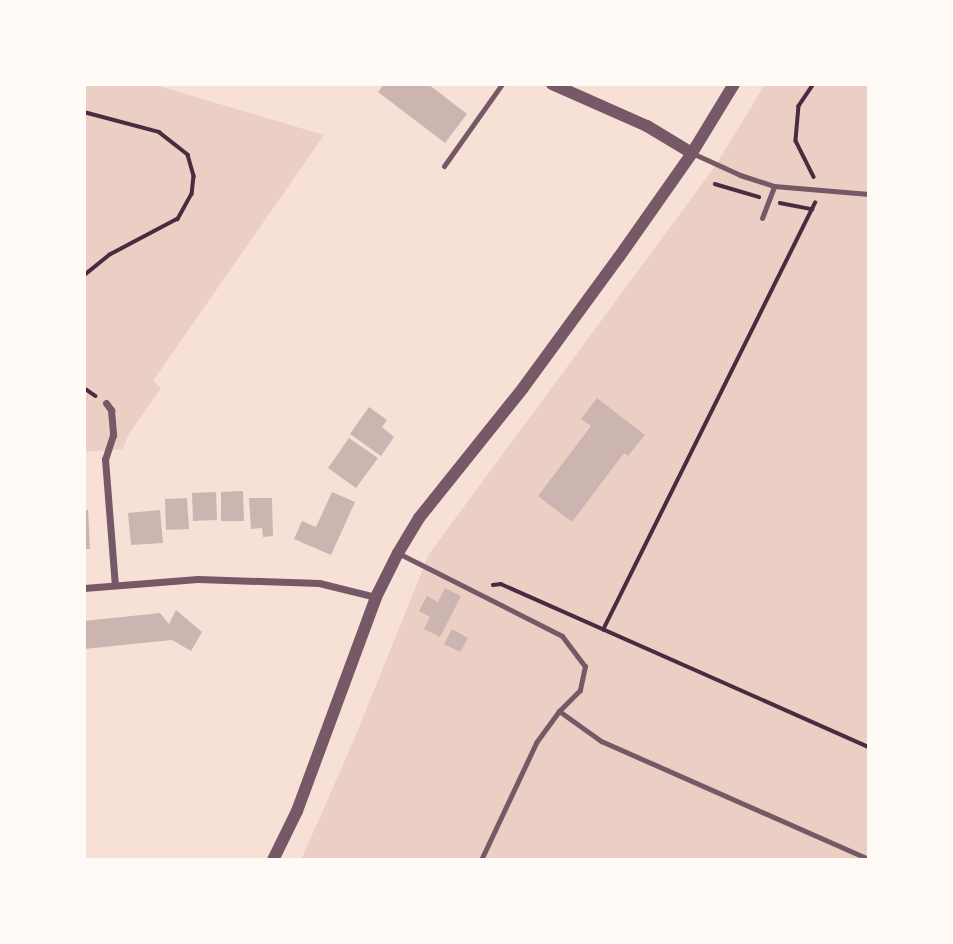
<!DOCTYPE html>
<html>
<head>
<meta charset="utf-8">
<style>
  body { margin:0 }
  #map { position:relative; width:953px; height:944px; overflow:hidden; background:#f7e1d7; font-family:Mulish,sans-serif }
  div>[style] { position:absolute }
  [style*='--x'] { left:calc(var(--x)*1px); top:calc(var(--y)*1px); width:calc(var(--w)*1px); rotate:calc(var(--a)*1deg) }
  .green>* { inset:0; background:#ebcfc5 }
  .building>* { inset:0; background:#ccb4b1 }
  .path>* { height:3.5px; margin:-1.75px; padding:0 1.75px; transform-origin:1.75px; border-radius:1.75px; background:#4a2c40 }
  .service>* { height:5px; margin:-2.5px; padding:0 2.5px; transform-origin:2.5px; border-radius:2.5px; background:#755966 }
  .minor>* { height:7px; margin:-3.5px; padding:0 3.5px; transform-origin:3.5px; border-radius:3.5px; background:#755966 }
  .tertiary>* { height:12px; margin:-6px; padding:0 6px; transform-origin:6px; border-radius:6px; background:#755966 }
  span { translate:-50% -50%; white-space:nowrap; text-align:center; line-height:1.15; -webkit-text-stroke:6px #fffaf5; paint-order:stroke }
  .frame { position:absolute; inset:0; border:86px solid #fffaf5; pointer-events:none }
</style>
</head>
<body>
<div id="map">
  <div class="green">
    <i style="clip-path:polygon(84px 84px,152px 84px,324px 135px,153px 381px,161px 388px,128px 435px,123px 449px,84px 452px)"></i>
    <i style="clip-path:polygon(765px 84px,869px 84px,869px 860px,301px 860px,353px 742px,429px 554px,716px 165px)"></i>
  </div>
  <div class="building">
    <i style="clip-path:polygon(384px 84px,428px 84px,467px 114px,445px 143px,378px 92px)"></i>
    <i style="clip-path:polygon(597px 398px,645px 435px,628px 456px,624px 453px,572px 522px,538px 496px,591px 426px,581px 419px)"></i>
    <i style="clip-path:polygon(369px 407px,387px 420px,382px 427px,394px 437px,381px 456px,350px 434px)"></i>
    <i style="clip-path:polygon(349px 438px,378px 458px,356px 488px,328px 468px)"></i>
    <i style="clip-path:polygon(243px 491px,244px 521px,221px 521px,221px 492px)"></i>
    <i style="clip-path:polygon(216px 492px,217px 520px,193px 521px,192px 493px)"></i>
    <i style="clip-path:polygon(332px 492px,355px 502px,331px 555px,294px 539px,302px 521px,316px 527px)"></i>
    <i style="clip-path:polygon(187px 498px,189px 529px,166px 530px,165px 499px)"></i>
    <i style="clip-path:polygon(249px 498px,272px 498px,273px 536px,263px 537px,262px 528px,251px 529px)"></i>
    <i style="clip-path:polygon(84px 510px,88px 510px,90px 549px,84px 549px)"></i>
    <i style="clip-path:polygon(160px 510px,163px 543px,131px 545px,128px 513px)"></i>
    <i style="clip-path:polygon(445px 588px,461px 596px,440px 637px,424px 629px,430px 617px,419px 611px,427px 596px,438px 602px)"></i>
    <i style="clip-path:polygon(176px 610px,202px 632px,191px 651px,172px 640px,84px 649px,84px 621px,160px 613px,169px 624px)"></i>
    <i style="clip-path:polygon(452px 629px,468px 638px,460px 652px,444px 644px)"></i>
  </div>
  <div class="path">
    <i style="--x:814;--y:84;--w:27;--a:124"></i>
    <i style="--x:799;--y:106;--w:35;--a:95"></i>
    <i style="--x:796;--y:141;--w:40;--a:63.4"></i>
    <i style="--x:84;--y:112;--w:78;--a:14.9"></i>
    <i style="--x:159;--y:132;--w:37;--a:38"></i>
    <i style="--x:188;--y:155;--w:22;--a:74"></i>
    <i style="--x:194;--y:176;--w:18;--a:96"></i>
    <i style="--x:192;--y:194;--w:29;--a:119"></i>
    <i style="--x:178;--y:219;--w:77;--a:152.1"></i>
    <i style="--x:110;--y:255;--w:33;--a:141"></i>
    <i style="--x:715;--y:184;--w:46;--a:16.5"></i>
    <i style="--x:780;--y:203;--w:33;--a:11"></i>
    <i style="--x:84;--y:388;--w:14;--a:34"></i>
    <i style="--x:493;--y:585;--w:8;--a:-7"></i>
    <i style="--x:501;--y:584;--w:402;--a:23.9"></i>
    <i style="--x:603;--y:630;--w:477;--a:-63.6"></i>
  </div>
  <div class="service">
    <i style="--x:692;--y:153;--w:53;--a:24.6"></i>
    <i style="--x:740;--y:175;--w:36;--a:18"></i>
    <i style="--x:774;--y:186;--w:95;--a:4.8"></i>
    <i style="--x:444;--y:166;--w:100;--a:-54.7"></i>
    <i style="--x:762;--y:218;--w:34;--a:-69"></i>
    <i style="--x:398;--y:553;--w:184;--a:26.8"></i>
    <i style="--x:562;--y:636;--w:38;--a:53"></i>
    <i style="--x:585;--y:666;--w:25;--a:102"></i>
    <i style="--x:580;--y:690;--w:30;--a:135"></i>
    <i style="--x:559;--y:711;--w:39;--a:126"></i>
    <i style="--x:536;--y:743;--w:129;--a:115.2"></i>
    <i style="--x:559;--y:711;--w:52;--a:35.5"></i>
    <i style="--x:601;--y:741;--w:293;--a:23.8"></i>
  </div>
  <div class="minor">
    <i style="--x:106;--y:403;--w:9;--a:54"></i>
    <i style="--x:111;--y:410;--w:25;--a:85"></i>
    <i style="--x:113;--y:435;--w:25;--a:108"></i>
    <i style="--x:105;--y:459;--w:126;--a:85.5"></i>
    <i style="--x:84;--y:588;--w:114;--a:-4.5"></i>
    <i style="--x:198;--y:579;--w:121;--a:1.9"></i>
    <i style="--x:319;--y:583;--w:59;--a:13.8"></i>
  </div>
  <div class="tertiary">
    <i style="--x:552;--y:84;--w:104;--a:23.9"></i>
    <i style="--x:647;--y:126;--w:52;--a:31"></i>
    <i style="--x:273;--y:860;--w:55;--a:-63.9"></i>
    <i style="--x:297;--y:811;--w:228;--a:-69.7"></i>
    <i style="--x:376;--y:597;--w:49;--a:-63.4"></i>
    <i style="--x:398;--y:553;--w:41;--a:-59"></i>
    <i style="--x:419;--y:518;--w:166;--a:-51.3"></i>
    <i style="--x:523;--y:388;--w:162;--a:-53.8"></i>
    <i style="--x:619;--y:257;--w:127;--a:-54.9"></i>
    <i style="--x:692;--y:153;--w:81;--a:-58.7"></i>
  </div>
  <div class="frame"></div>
</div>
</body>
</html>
